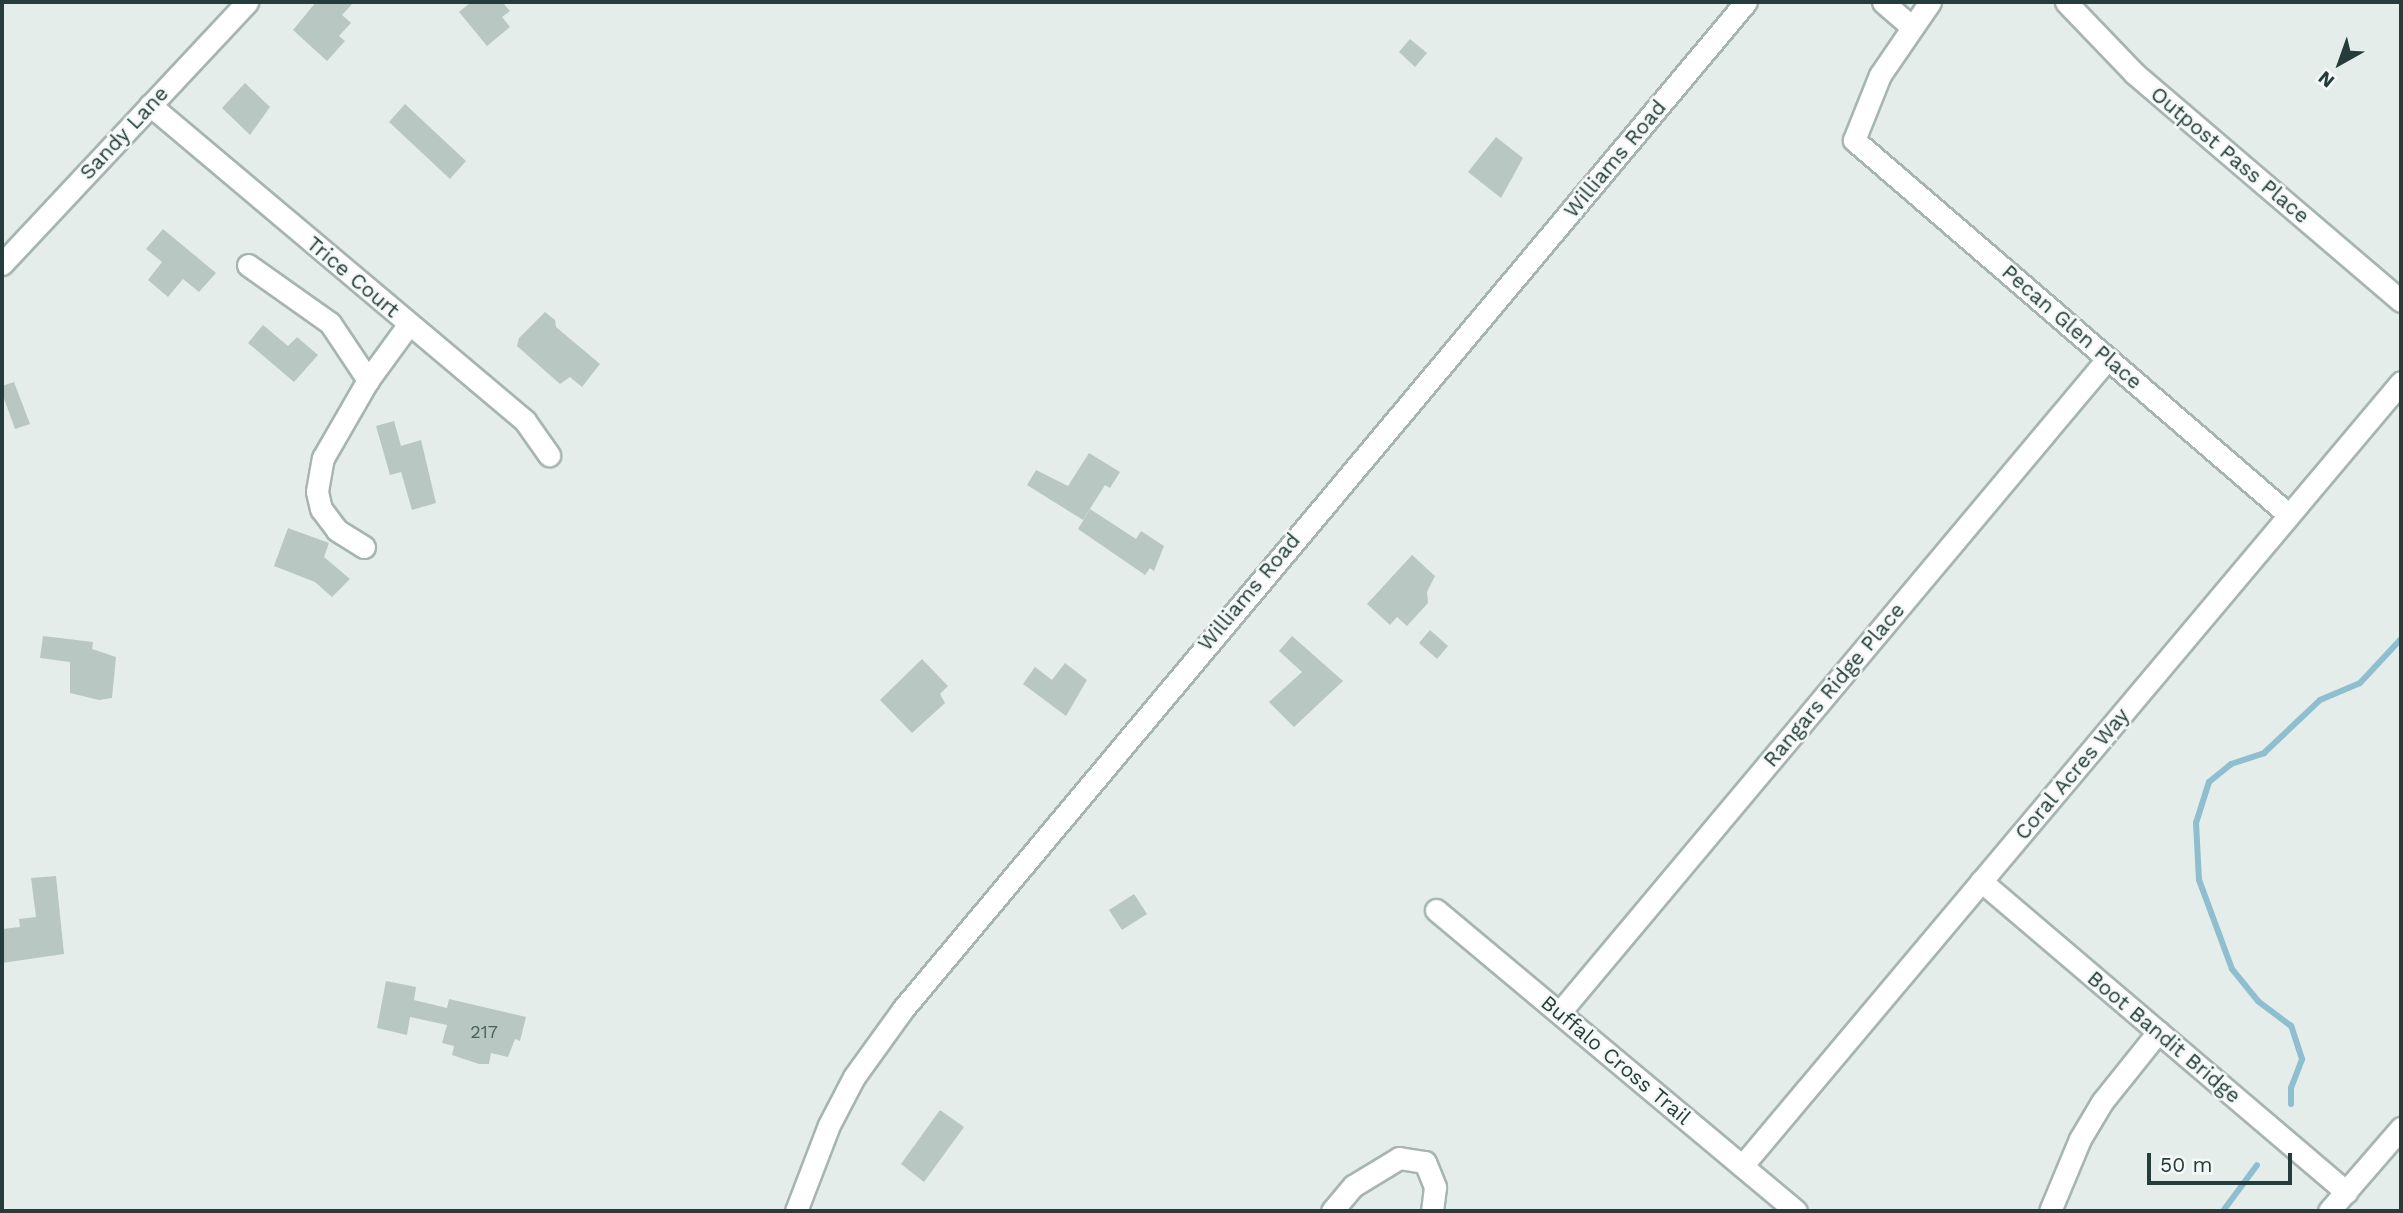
<!DOCTYPE html>
<html>
<head>
<meta charset="utf-8">
<style>
  body { margin:0 }
  #map { position:relative; width:2403px; height:1213px; overflow:hidden; background:#e4edea; font-family:"Work Sans",sans-serif }
  div>[style] { position:absolute }
  [style*='--x'] { left:calc(var(--x)*1px); top:calc(var(--y)*1px); width:calc(var(--w)*1px); rotate:calc(var(--a)*1deg) }
  .stream>* { height:6px; margin:-3px; padding:0 3px; transform-origin:3px; border-radius:3px; background:#8ebecf }
  .building>* { inset:0; background:#b9c7c3 }
  .roads { filter:drop-shadow(2px 0 #a7b5b2) drop-shadow(-2px 0 #a7b5b2) drop-shadow(0 2px #a7b5b2) drop-shadow(0 -2px #a7b5b2) }
  .minor>* { height:21px; margin:-10.5px; padding:0 10.5px; transform-origin:10.5px; border-radius:10.5px; background:#fff }
  span { translate:-50% -50%; white-space:nowrap; text-align:center; line-height:1.15; -webkit-text-stroke:5px #f4f9f7; paint-order:stroke }
  .number-label { font-size:18px; color:#49605c }
  .number-label span { -webkit-text-stroke-width:0 }
  .street-label { font-size:21px; color:#243d3a }
  .frame { position:absolute; inset:0; border:4px solid #243d3a; pointer-events:none }
  .north { position:absolute; left:2305px; top:28px; width:70px; height:70px; -webkit-text-stroke:5px #f4f9f7; paint-order:stroke; rotate:220deg; font-size:19px; font-weight:700; line-height:28px; text-align:center; color:#243d3a }
  .north::after { content:''; display:block; margin:auto; width:24px; height:32px; background:#243d3a; clip-path:polygon(50% 0,100% 100%,50% 72%,0 100%) }
  .scale { position:absolute; left:2147px; top:1153px; width:145px; height:32px; box-sizing:border-box; border:4px solid #243d3a; border-top:0; padding-left:9px; font-size:21px; line-height:24px; white-space:nowrap; color:#243d3a; -webkit-text-stroke:5px #f4f9f7; paint-order:stroke }
</style>
</head>
<body>
<div id="map">
  <div class="stream">
    <i style="--x:2291;--y:1104;--w:16;--a:-90"></i>
    <i style="--x:2291;--y:1088;--w:31;--a:-69"></i>
    <i style="--x:2302;--y:1059;--w:35;--a:-108"></i>
    <i style="--x:2291;--y:1026;--w:41;--a:-142.9"></i>
    <i style="--x:2258;--y:1001;--w:41;--a:-129.1"></i>
    <i style="--x:2232;--y:969;--w:95;--a:-110.3"></i>
    <i style="--x:2199;--y:880;--w:57;--a:-93"></i>
    <i style="--x:2196;--y:823;--w:43;--a:-72.4"></i>
    <i style="--x:2209;--y:782;--w:28;--a:-39"></i>
    <i style="--x:2231;--y:764;--w:35;--a:-18"></i>
    <i style="--x:2264;--y:753;--w:77;--a:-43.4"></i>
    <i style="--x:2320;--y:700;--w:43;--a:-23"></i>
    <i style="--x:2360;--y:683;--w:60;--a:-47"></i>
    <i style="--x:2223;--y:1211;--w:57;--a:-53.5"></i>
  </div>
  <div class="building">
    <i style="clip-path:polygon(316px 2px,354px 2px,342px 15px,351px 23px,339px 36px,345px 41px,327px 61px,293px 30px)"></i>
    <i style="clip-path:polygon(471px 2px,502px 2px,510px 11px,502px 17px,510px 27px,487px 46px,459px 12px)"></i>
    <i style="clip-path:polygon(1410px 39px,1427px 53px,1415px 67px,1399px 52px)"></i>
    <i style="clip-path:polygon(245px 83px,270px 107px,250px 135px,222px 108px)"></i>
    <i style="clip-path:polygon(405px 104px,466px 161px,450px 179px,389px 122px)"></i>
    <i style="clip-path:polygon(1496px 137px,1523px 158px,1501px 198px,1468px 172px)"></i>
    <i style="clip-path:polygon(163px 229px,216px 273px,199px 292px,183px 279px,168px 297px,148px 280px,162px 262px,146px 249px)"></i>
    <i style="clip-path:polygon(545px 312px,555px 320px,556px 327px,600px 364px,582px 387px,570px 377px,560px 384px,517px 346px,519px 338px)"></i>
    <i style="clip-path:polygon(263px 325px,288px 346px,297px 337px,318px 355px,294px 382px,248px 343px)"></i>
    <i style="clip-path:polygon(14px 382px,30px 424px,15px 429px,2px 393px,2px 386px)"></i>
    <i style="clip-path:polygon(394px 421px,401px 446px,421px 440px,436px 503px,412px 510px,401px 472px,390px 475px,376px 426px)"></i>
    <i style="clip-path:polygon(1089px 453px,1120px 472px,1110px 488px,1105px 485px,1083px 520px,1027px 485px,1036px 470px,1068px 486px)"></i>
    <i style="clip-path:polygon(1090px 509px,1136px 539px,1141px 531px,1164px 546px,1154px 571px,1150px 568px,1145px 575px,1078px 529px)"></i>
    <i style="clip-path:polygon(288px 528px,329px 543px,324px 557px,350px 579px,332px 597px,315px 582px,274px 566px)"></i>
    <i style="clip-path:polygon(1412px 555px,1435px 576px,1427px 592px,1428px 603px,1407px 626px,1397px 617px,1390px 625px,1367px 604px)"></i>
    <i style="clip-path:polygon(1430px 630px,1448px 646px,1437px 659px,1419px 643px)"></i>
    <i style="clip-path:polygon(43px 636px,93px 642px,92px 649px,116px 657px,112px 698px,99px 700px,70px 693px,70px 662px,40px 658px)"></i>
    <i style="clip-path:polygon(1292px 636px,1343px 681px,1294px 727px,1269px 702px,1302px 672px,1279px 651px)"></i>
    <i style="clip-path:polygon(922px 659px,948px 686px,940px 694px,945px 703px,912px 733px,880px 700px)"></i>
    <i style="clip-path:polygon(1065px 663px,1087px 680px,1066px 716px,1023px 684px,1035px 667px,1052px 680px)"></i>
    <i style="clip-path:polygon(56px 876px,64px 954px,2px 963px,2px 929px,20px 927px,19px 919px,36px 917px,31px 878px)"></i>
    <i style="clip-path:polygon(1134px 894px,1147px 914px,1122px 930px,1109px 910px)"></i>
    <i style="clip-path:polygon(386px 981px,416px 987px,414px 1000px,447px 1008px,449px 999px,526px 1017px,520px 1041px,515px 1039px,508px 1057px,491px 1053px,489px 1064px,479px 1064px,452px 1055px,454px 1046px,442px 1043px,447px 1025px,410px 1017px,407px 1035px,377px 1028px)"></i>
    <i style="clip-path:polygon(940px 1110px,964px 1127px,924px 1182px,901px 1164px)"></i>
  </div>
  <div class="roads">
    <div class="minor">
      <i style="--x:1883;--y:2;--w:38;--a:41"></i>
      <i style="--x:1930;--y:2;--w:88;--a:124.4"></i>
      <i style="--x:1880;--y:75;--w:70;--a:111.8"></i>
      <i style="--x:1854;--y:140;--w:574;--a:40.76"></i>
      <i style="--x:2066;--y:2;--w:98;--a:46.2"></i>
      <i style="--x:2134;--y:73;--w:351;--a:40.5"></i>
      <i style="--x:150;--y:105;--w:490;--a:40.1"></i>
      <i style="--x:525;--y:421;--w:42;--a:54.8"></i>
      <i style="--x:2;--y:264;--w:359;--a:-46.9"></i>
      <i style="--x:248;--y:265;--w:100;--a:35.3"></i>
      <i style="--x:330;--y:323;--w:69;--a:56.3"></i>
      <i style="--x:364;--y:547;--w:32;--a:-148"></i>
      <i style="--x:337;--y:530;--w:26;--a:-127"></i>
      <i style="--x:321;--y:509;--w:18;--a:-103"></i>
      <i style="--x:317;--y:491;--w:34;--a:-80"></i>
      <i style="--x:323;--y:458;--w:90;--a:-60"></i>
      <i style="--x:368;--y:380;--w:69;--a:-53.8"></i>
      <i style="--x:1981;--y:881;--w:480;--a:40.4"></i>
      <i style="--x:1436;--y:910;--w:469;--a:39.9"></i>
      <i style="--x:1560;--y:1012;--w:853;--a:-50.04"></i>
      <i style="--x:1742;--y:1166;--w:1024;--a:-49.95"></i>
      <i style="--x:796;--y:1211;--w:92;--a:-69"></i>
      <i style="--x:829;--y:1125;--w:54;--a:-62.5"></i>
      <i style="--x:854;--y:1077;--w:84;--a:-54.2"></i>
      <i style="--x:903;--y:1009;--w:1313;--a:-50.07"></i>
      <i style="--x:1332;--y:1211;--w:33;--a:-50"></i>
      <i style="--x:1353;--y:1186;--w:54;--a:-31.3"></i>
      <i style="--x:1399;--y:1158;--w:26;--a:9"></i>
      <i style="--x:1425;--y:1162;--w:27;--a:68"></i>
      <i style="--x:1435;--y:1187;--w:24;--a:97"></i>
      <i style="--x:2050;--y:1211;--w:78;--a:-67.4"></i>
      <i style="--x:2080;--y:1139;--w:43;--a:-59.3"></i>
      <i style="--x:2102;--y:1102;--w:90;--a:-51.3"></i>
      <i style="--x:2329;--y:1211;--w:110;--a:-49.1"></i>
    </div>
  </div>
  <div class="number-label">
    <span style="left:484px;top:1032px">217</span>
  </div>
  <div class="street-label">
    <span style="left:124px;top:133px;rotate:-47deg">Sandy Lane</span>
    <span style="left:2230px;top:155px;rotate:40deg">Outpost Pass Place</span>
    <span style="left:1615px;top:159px;rotate:-50deg">Williams Road</span>
    <span style="left:353px;top:277px;rotate:40deg">Trice Court</span>
    <span style="left:2072px;top:327px;rotate:41deg">Pecan Glen Place</span>
    <span style="left:1249px;top:592px;rotate:-50deg">Williams Road</span>
    <span style="left:1834px;top:685px;rotate:-50deg">Rangars Ridge Place</span>
    <span style="left:2072px;top:774px;rotate:-50deg">Coral Acres Way</span>
    <span style="left:2164px;top:1037px;rotate:40deg">Boot Bandit Bridge</span>
    <span style="left:1616px;top:1060px;rotate:40deg">Buffalo Cross Trail</span>
  </div>
  <div class="frame"></div>
  <div class="north">N</div>
  <div class="scale">50 m</div>
</div>
</body>
</html>
